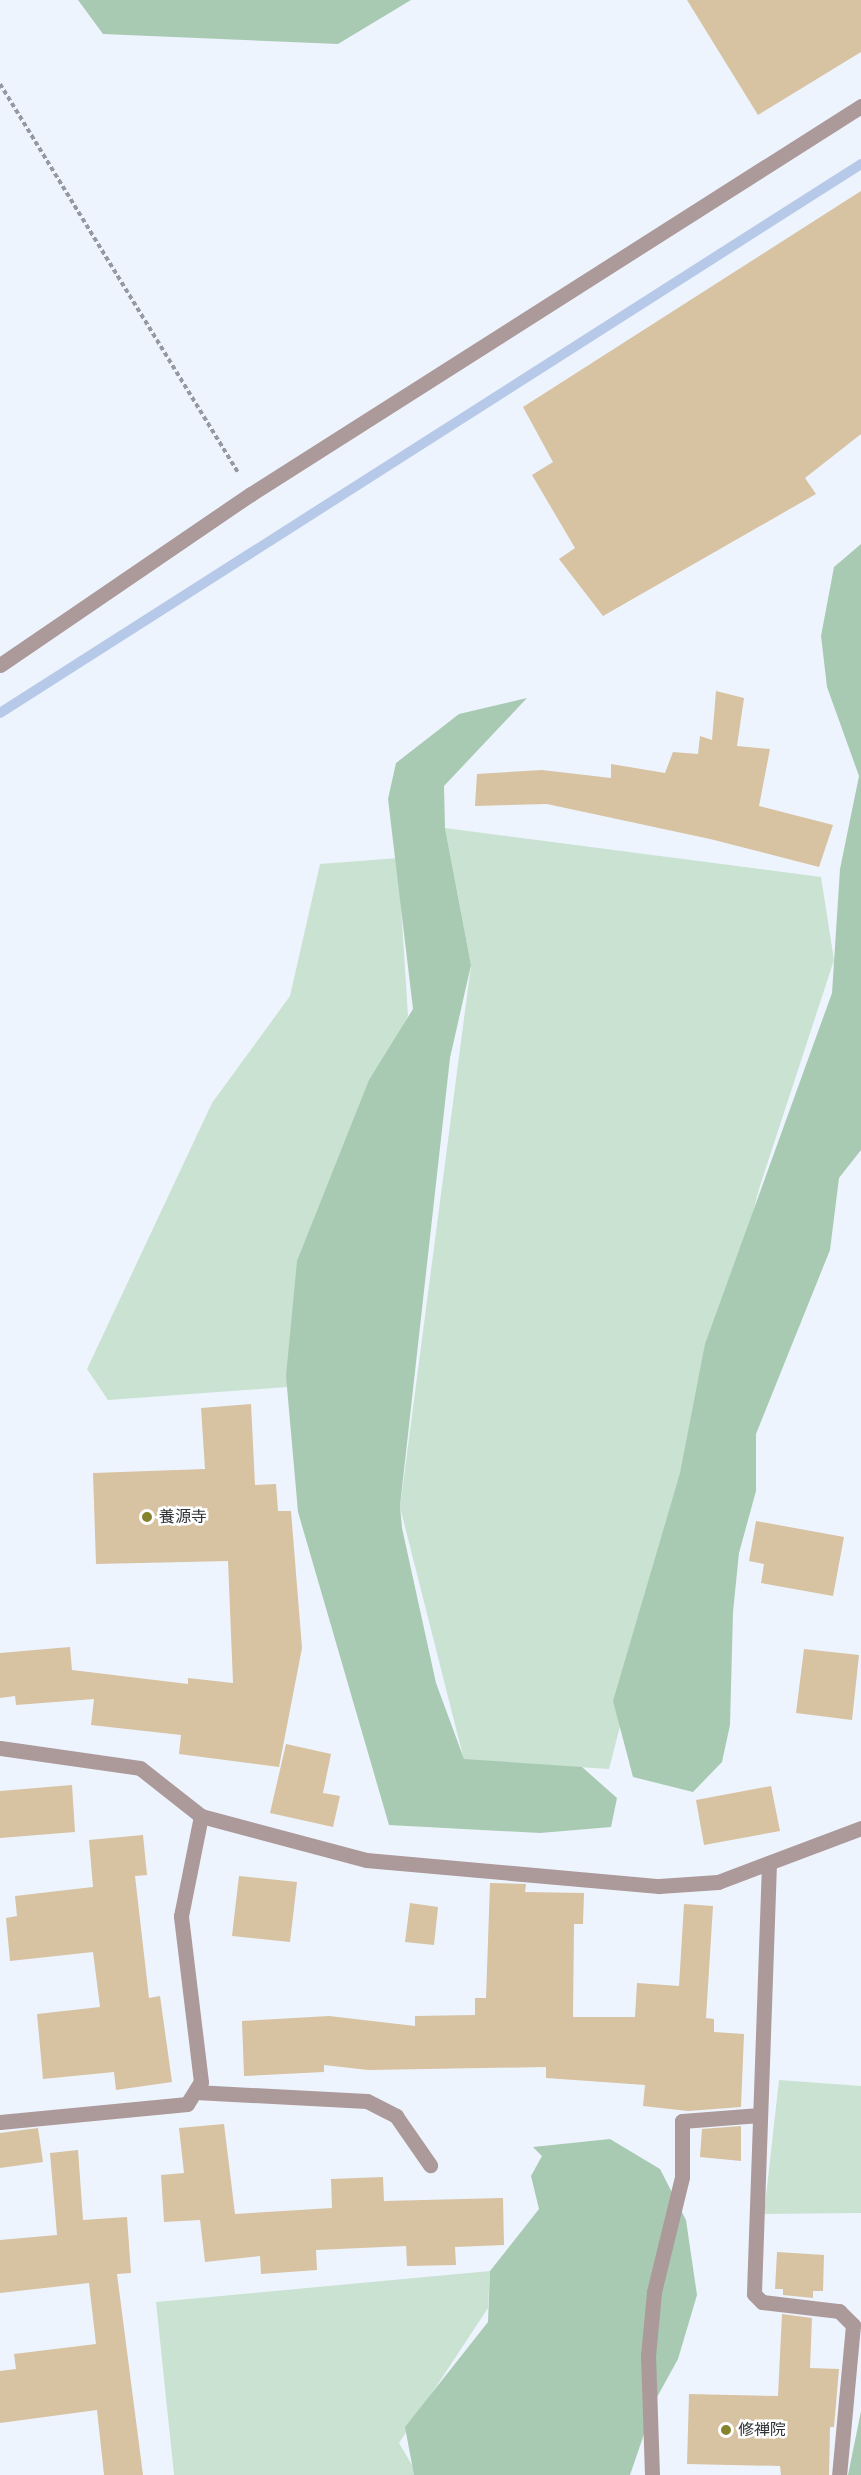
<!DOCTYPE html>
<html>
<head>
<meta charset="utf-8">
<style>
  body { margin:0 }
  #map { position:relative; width:861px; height:2475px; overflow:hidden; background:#eef4fd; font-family:Cabin,"Noto Sans JP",sans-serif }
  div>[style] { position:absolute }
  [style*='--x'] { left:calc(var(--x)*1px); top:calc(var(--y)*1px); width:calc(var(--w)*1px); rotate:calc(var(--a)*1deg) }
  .green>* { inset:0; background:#cae2d2 }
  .forest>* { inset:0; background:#a8cab3 }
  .stream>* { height:10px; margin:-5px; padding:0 5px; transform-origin:5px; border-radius:5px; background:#b7c9e9 }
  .building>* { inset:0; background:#d7c2a2 }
  .path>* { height:4px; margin-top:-2px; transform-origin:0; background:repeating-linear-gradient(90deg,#9599a0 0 4.5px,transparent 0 7.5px) }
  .minor>* { height:15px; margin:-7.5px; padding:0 7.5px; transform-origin:7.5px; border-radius:7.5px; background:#ac999a }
  .dots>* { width:16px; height:16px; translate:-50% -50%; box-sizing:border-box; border:3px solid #fff; border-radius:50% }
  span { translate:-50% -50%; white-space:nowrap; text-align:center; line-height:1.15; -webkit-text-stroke:5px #fff; paint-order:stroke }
  .poi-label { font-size:16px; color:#313336 }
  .left { translate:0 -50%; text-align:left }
</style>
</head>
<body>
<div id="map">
  <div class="green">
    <i style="clip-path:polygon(445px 828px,821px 877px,834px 960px,759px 1189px,609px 1769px,464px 1760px,400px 1507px,471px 965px)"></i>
    <i style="clip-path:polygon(398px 858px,408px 1016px,345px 1144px,299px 1259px,287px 1387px,108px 1400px,87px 1369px,212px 1103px,290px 996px,320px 864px)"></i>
    <i style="clip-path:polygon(779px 2080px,861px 2086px,861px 2213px,764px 2214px)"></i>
    <i style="clip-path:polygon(490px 2271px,488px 2308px,399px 2443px,418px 2475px,174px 2475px,156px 2302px)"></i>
  </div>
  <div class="forest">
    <i style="clip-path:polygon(78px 0,411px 0,338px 44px,103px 34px)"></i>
    <i style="clip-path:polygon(861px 544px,861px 1150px,839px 1178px,830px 1250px,756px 1434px,756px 1491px,739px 1553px,733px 1612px,730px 1725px,722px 1762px,693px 1792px,633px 1777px,613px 1701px,680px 1473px,705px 1344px,832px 993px,840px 869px,859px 776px,827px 687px,821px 636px,834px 567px)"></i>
    <i style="clip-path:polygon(527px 698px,444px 786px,445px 828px,471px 965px,450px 1058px,400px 1506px,402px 1528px,436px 1683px,464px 1759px,582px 1767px,617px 1798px,611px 1827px,540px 1833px,389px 1825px,298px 1512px,286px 1376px,297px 1261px,369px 1080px,413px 1009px,388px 799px,396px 763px,459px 714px)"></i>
    <i style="clip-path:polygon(610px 2139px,660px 2169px,686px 2220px,697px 2295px,678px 2359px,656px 2399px,630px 2475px,414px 2475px,405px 2427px,488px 2322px,490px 2271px,539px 2209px,531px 2176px,542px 2156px,533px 2147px)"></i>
    <i style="clip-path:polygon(861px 2411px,861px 2475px,848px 2475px)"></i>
  </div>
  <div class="stream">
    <i style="--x:0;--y:713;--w:1021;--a:-32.52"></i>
  </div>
  <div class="building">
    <i style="clip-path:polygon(687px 0,861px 0,861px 52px,758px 115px)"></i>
    <i style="clip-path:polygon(861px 191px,861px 434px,805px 478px,816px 494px,603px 616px,559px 559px,575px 548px,532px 475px,553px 462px,523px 407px)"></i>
    <i style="clip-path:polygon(716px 691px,744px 698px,737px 746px,770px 749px,759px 806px,833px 825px,819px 867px,710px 839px,547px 804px,475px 806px,477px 774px,542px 770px,611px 778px,611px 764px,665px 773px,673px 752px,698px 754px,700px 736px,712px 740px)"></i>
    <i style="clip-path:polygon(251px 1404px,255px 1485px,276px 1484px,278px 1511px,291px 1511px,302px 1648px,279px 1767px,179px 1754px,181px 1735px,91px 1725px,94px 1699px,16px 1705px,15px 1696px,0 1698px,0 1653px,70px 1647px,72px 1670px,188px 1684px,188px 1678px,233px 1683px,228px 1561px,96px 1564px,93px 1473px,205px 1469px,201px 1408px)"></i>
    <i style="clip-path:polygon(756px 1521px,844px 1537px,833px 1596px,761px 1583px,764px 1564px,749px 1561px)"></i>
    <i style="clip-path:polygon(804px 1649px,859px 1655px,852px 1720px,796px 1713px)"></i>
    <i style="clip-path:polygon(286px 1744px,331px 1754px,323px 1793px,340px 1796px,333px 1827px,270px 1813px)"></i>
    <i style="clip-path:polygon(72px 1785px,75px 1832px,0 1838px,0 1791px)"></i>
    <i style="clip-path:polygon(771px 1786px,780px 1831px,704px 1845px,696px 1800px)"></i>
    <i style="clip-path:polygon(143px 1835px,147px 1875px,135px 1876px,149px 1998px,160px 1996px,172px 2082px,116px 2090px,114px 2072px,43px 2079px,37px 2014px,100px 2007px,93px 1952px,10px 1961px,6px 1918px,17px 1916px,15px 1896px,93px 1887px,89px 1840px)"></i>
    <i style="clip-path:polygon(239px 1876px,297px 1882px,290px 1942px,232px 1936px)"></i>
    <i style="clip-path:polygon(490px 1883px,526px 1884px,525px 1892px,584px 1893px,583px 1924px,574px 1924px,573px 2017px,635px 2017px,637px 1983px,679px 1986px,684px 1904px,713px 1906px,706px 2018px,714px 2019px,714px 2032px,744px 2034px,741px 2107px,688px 2111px,643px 2106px,645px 2085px,546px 2078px,546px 2067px,368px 2070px,324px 2065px,324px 2072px,244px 2076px,242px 2021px,329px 2016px,415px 2026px,415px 2016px,475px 2015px,475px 1998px,486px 1998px)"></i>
    <i style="clip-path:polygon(410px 1903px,438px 1907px,434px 1945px,405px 1942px)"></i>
    <i style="clip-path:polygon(224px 2124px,235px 2214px,332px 2208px,331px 2179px,383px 2177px,384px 2201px,503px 2198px,504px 2245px,455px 2247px,456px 2265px,407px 2266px,406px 2246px,316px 2250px,317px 2270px,261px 2274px,260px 2256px,205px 2262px,200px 2220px,164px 2222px,161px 2175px,184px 2173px,179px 2128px)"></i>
    <i style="clip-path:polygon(741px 2126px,741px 2161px,700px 2157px,702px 2129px)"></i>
    <i style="clip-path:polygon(38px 2128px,43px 2162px,0 2168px,0 2133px)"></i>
    <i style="clip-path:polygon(78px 2150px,83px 2220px,127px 2217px,131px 2273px,117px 2274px,143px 2475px,104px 2475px,97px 2410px,0 2423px,0 2371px,16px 2369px,14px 2354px,96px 2344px,89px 2283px,0 2293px,0 2240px,57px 2235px,50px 2153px)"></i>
    <i style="clip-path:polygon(777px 2252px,824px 2255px,823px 2291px,813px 2291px,813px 2298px,783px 2295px,783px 2289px,775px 2289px)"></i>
    <i style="clip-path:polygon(782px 2314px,812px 2318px,810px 2368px,839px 2369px,834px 2427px,830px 2427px,829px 2475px,781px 2475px,780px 2466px,687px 2464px,689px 2394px,778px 2396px)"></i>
  </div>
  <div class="path">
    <i style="--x:0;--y:84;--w:455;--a:58.5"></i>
  </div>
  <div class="minor">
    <i style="--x:0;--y:665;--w:304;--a:-34.3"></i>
    <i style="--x:251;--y:494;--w:723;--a:-32.46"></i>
    <i style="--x:0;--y:1748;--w:141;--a:8.1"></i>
    <i style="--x:140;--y:1768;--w:78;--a:38.2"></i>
    <i style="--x:201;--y:1816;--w:171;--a:14.9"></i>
    <i style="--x:366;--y:1860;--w:294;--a:5.1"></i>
    <i style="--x:659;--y:1886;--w:59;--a:-3.9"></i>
    <i style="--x:718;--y:1882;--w:153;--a:-20.7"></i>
    <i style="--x:769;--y:1863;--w:431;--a:92"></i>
    <i style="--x:754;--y:2294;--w:11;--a:45"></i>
    <i style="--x:762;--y:2302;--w:78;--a:6.7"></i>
    <i style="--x:839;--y:2311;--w:20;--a:45"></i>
    <i style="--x:853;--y:2325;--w:151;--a:95.3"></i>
    <i style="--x:195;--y:2092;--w:172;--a:3"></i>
    <i style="--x:367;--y:2101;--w:33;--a:27"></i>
    <i style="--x:396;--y:2116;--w:60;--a:55.2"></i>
    <i style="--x:0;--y:2122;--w:188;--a:-5.5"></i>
    <i style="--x:187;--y:2104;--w:26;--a:-58"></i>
    <i style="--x:201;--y:2082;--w:167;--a:-96.9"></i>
    <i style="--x:181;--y:1916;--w:102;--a:-78.7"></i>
    <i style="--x:652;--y:2475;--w:119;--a:-91.9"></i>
    <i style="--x:648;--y:2356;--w:64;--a:-84.6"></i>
    <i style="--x:654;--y:2292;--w:118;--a:-76.3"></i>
    <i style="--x:682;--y:2177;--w:56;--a:-90"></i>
    <i style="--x:682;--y:2121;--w:78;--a:-4.4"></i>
  </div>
  <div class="dots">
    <i style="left:147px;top:1517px;background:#85832c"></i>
    <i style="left:726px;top:2430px;background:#85832c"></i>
  </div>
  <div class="poi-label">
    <span class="left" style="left:159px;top:1517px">養源寺</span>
    <span class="left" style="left:738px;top:2430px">修禅院</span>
  </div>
</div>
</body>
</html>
